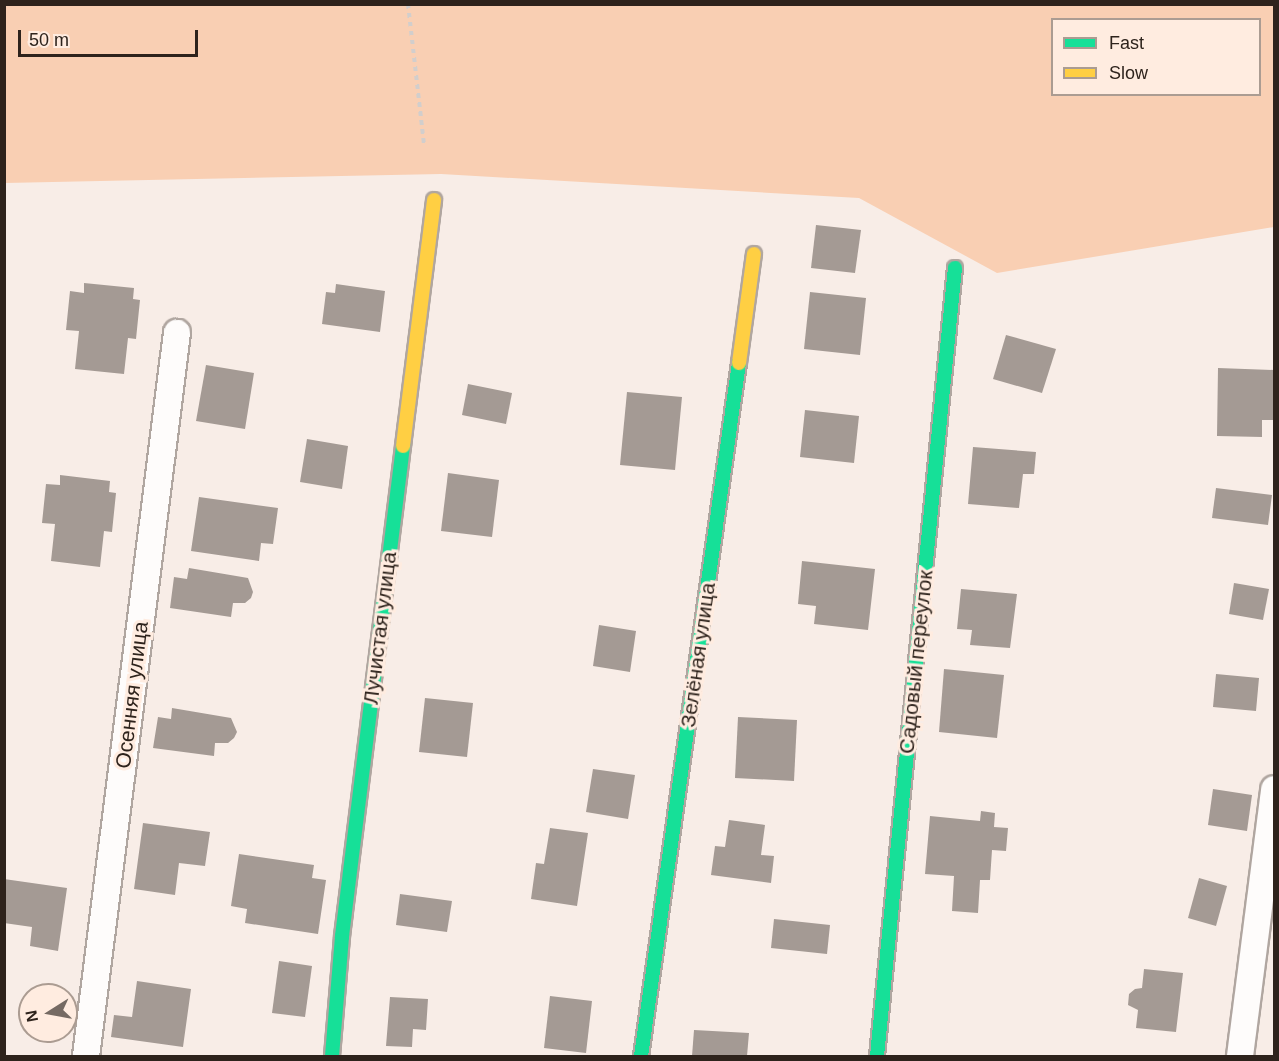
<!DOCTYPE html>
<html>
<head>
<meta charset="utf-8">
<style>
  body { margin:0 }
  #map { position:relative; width:1279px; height:1061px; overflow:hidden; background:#f8ede7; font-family:Arial,sans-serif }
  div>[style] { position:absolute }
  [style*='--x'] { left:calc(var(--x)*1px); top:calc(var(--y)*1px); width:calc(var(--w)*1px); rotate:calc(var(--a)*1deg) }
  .green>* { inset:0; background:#f9cfb3 }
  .building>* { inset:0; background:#a49a94 }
  .path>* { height:4px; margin-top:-2px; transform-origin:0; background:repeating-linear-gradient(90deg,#d2cecc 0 4.5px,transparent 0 9px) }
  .roads { filter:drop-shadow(2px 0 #b0a6a0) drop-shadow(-2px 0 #b0a6a0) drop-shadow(0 2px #b0a6a0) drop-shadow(0 -2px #b0a6a0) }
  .street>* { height:26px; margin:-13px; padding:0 13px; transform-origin:13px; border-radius:13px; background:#fefcfb }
  .fast>* { height:14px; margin:-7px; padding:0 7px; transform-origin:7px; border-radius:7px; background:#16e098 }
  .slow>* { height:14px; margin:-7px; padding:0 7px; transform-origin:7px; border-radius:7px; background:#ffcf43 }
  span { translate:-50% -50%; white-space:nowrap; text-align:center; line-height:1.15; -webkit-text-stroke:6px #ffece0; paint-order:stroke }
  .street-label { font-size:21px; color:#2e231c }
  .frame { position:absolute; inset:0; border:6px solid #2e231c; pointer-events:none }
  .legend { position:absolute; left:1051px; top:18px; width:210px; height:78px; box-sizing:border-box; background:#ffece0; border:2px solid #ab9c92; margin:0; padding:8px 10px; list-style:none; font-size:18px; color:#2e231c }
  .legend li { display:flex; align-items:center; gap:12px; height:30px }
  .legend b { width:30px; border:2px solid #ab9c92 }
  .north { position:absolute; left:18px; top:983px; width:60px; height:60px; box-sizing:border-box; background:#ffece0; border:2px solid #ab9c92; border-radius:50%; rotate:259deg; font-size:16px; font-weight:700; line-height:24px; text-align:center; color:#2e231c }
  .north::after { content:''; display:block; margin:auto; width:21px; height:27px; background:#756a63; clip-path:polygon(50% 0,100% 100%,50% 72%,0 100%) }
  .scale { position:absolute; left:18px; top:30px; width:180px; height:27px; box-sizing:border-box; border:3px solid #2e231c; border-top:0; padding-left:8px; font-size:18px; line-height:21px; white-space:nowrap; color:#2e231c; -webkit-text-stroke:4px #ffece0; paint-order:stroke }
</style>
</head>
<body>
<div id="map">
  <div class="green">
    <i style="clip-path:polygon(evenodd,4px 5px,1274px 5px,1274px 227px,997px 273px,859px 198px,441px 174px,5px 183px,4px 5px,1052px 20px,1260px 20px,1260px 94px,1052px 94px,1052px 20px)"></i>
  </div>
  <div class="building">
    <i style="clip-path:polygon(816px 225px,861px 230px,855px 273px,811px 268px)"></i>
    <i style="clip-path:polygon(84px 283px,134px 288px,133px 299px,140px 300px,136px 339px,128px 338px,124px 374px,75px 369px,79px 331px,66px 330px,70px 291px,84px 293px)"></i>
    <i style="clip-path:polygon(336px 284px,385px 291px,380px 332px,322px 324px,326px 292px,335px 293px)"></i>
    <i style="clip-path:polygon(810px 292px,866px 298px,860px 355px,804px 349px)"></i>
    <i style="clip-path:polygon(1006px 335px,1056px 349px,1042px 393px,993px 379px)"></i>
    <i style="clip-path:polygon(206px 365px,254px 373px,245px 429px,196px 421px)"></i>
    <i style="clip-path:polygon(1218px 368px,1274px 370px,1273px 420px,1262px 420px,1262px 437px,1217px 436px)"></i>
    <i style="clip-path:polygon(468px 384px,512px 393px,506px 424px,462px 415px)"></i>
    <i style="clip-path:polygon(627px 392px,682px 397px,675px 470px,620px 465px)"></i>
    <i style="clip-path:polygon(805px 410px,859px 416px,854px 463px,800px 457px)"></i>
    <i style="clip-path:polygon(307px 439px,348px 446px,342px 489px,300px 482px)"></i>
    <i style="clip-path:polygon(973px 447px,1036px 452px,1034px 474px,1023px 474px,1019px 508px,968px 504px)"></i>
    <i style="clip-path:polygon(448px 473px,499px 480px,492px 537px,441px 531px)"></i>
    <i style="clip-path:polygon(60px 475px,110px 481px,109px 492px,116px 493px,112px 532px,104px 531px,100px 567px,51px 561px,55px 524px,42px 523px,46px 484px,60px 485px)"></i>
    <i style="clip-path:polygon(1216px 488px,1272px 495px,1268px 525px,1212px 518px)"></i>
    <i style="clip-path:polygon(199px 497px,278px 508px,273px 544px,261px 543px,259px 561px,191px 551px)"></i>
    <i style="clip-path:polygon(802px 561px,875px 569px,868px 630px,814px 624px,816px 606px,798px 604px)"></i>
    <i style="clip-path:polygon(189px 568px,248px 578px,253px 592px,251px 598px,245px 603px,233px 603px,231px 617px,170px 608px,174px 577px,187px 579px)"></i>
    <i style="clip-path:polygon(1234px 583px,1269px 589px,1263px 620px,1229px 614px)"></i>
    <i style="clip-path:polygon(961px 589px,1017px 594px,1010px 648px,970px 645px,972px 630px,957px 629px)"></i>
    <i style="clip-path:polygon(599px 625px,636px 631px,630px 672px,593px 666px)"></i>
    <i style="clip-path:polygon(944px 669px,1004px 675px,997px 738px,939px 732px)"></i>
    <i style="clip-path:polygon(1216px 674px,1259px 678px,1256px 711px,1213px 707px)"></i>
    <i style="clip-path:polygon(425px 698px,473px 703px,467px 757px,419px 752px)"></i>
    <i style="clip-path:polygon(172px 708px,231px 718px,237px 732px,234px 738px,228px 743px,215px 743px,214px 756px,153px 748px,158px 717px,171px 719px)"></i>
    <i style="clip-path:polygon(738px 717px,797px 720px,794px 781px,735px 778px)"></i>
    <i style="clip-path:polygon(593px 769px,635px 775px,628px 819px,586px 812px)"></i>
    <i style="clip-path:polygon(1213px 789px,1252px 795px,1247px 831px,1208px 825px)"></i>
    <i style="clip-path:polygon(981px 811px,995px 813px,994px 827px,1008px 828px,1006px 851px,992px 850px,990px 880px,980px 880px,978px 913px,952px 911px,954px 876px,925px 874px,930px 816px,980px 821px)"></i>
    <i style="clip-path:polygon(729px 820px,765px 825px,761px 855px,774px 856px,771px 883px,711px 875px,715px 846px,725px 847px)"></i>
    <i style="clip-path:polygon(143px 823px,210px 832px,205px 866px,179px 863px,175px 895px,134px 889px)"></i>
    <i style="clip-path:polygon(550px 828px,588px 833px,577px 906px,531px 899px,536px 863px,544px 864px)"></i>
    <i style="clip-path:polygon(239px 854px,314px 865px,312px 878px,326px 880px,318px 934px,245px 923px,247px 909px,231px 906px)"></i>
    <i style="clip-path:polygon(1199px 878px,1227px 886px,1216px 926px,1188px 918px)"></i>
    <i style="clip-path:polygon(4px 879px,67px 888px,58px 951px,30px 946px,32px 927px,4px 923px)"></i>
    <i style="clip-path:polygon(400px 894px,452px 901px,447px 932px,396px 925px)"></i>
    <i style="clip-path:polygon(774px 919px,830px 925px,827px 954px,771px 948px)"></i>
    <i style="clip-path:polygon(279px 961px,312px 966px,305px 1017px,272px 1013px)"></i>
    <i style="clip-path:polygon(1144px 969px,1183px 973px,1176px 1032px,1136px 1028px,1138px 1010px,1128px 1005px,1129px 994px,1135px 989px,1142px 988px)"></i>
    <i style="clip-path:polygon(137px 981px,191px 989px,183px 1047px,111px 1037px,114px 1015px,132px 1017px)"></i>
    <i style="clip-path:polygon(550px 996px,592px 1001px,586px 1053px,544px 1048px)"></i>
    <i style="clip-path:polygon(390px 997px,428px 999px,426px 1030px,413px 1029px,412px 1047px,386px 1046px)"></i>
    <i style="clip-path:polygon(694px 1030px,749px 1033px,747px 1056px,692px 1056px)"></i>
  </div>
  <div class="path">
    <i style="--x:408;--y:4;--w:142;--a:83.5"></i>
  </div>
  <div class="roads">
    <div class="street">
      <i style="--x:86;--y:1056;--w:729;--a:-82.83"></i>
      <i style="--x:1240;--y:1056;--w:269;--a:-82.7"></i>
    </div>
    <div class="fast">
      <i style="--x:332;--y:1056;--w:120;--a:-85.2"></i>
      <i style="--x:342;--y:936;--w:494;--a:-82.9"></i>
      <i style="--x:641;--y:1056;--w:700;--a:-81.95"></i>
      <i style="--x:877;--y:1056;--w:792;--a:-84.35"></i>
    </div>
    <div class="slow">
      <i style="--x:739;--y:363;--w:110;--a:-82.2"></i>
      <i style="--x:403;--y:446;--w:248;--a:-82.8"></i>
    </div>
  </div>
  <div class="street-label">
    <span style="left:380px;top:628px;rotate:-83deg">Лучистая улица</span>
    <span style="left:698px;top:655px;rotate:-82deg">Зелёная улица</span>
    <span style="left:916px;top:662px;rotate:-84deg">Садовый переулок</span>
    <span style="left:132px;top:695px;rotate:-83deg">Осенняя улица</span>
  </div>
  <div class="frame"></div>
  <ul class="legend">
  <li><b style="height:8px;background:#16e098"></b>Fast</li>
  <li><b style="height:8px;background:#ffcf43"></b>Slow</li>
  </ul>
  <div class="north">N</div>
  <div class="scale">50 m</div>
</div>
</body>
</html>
